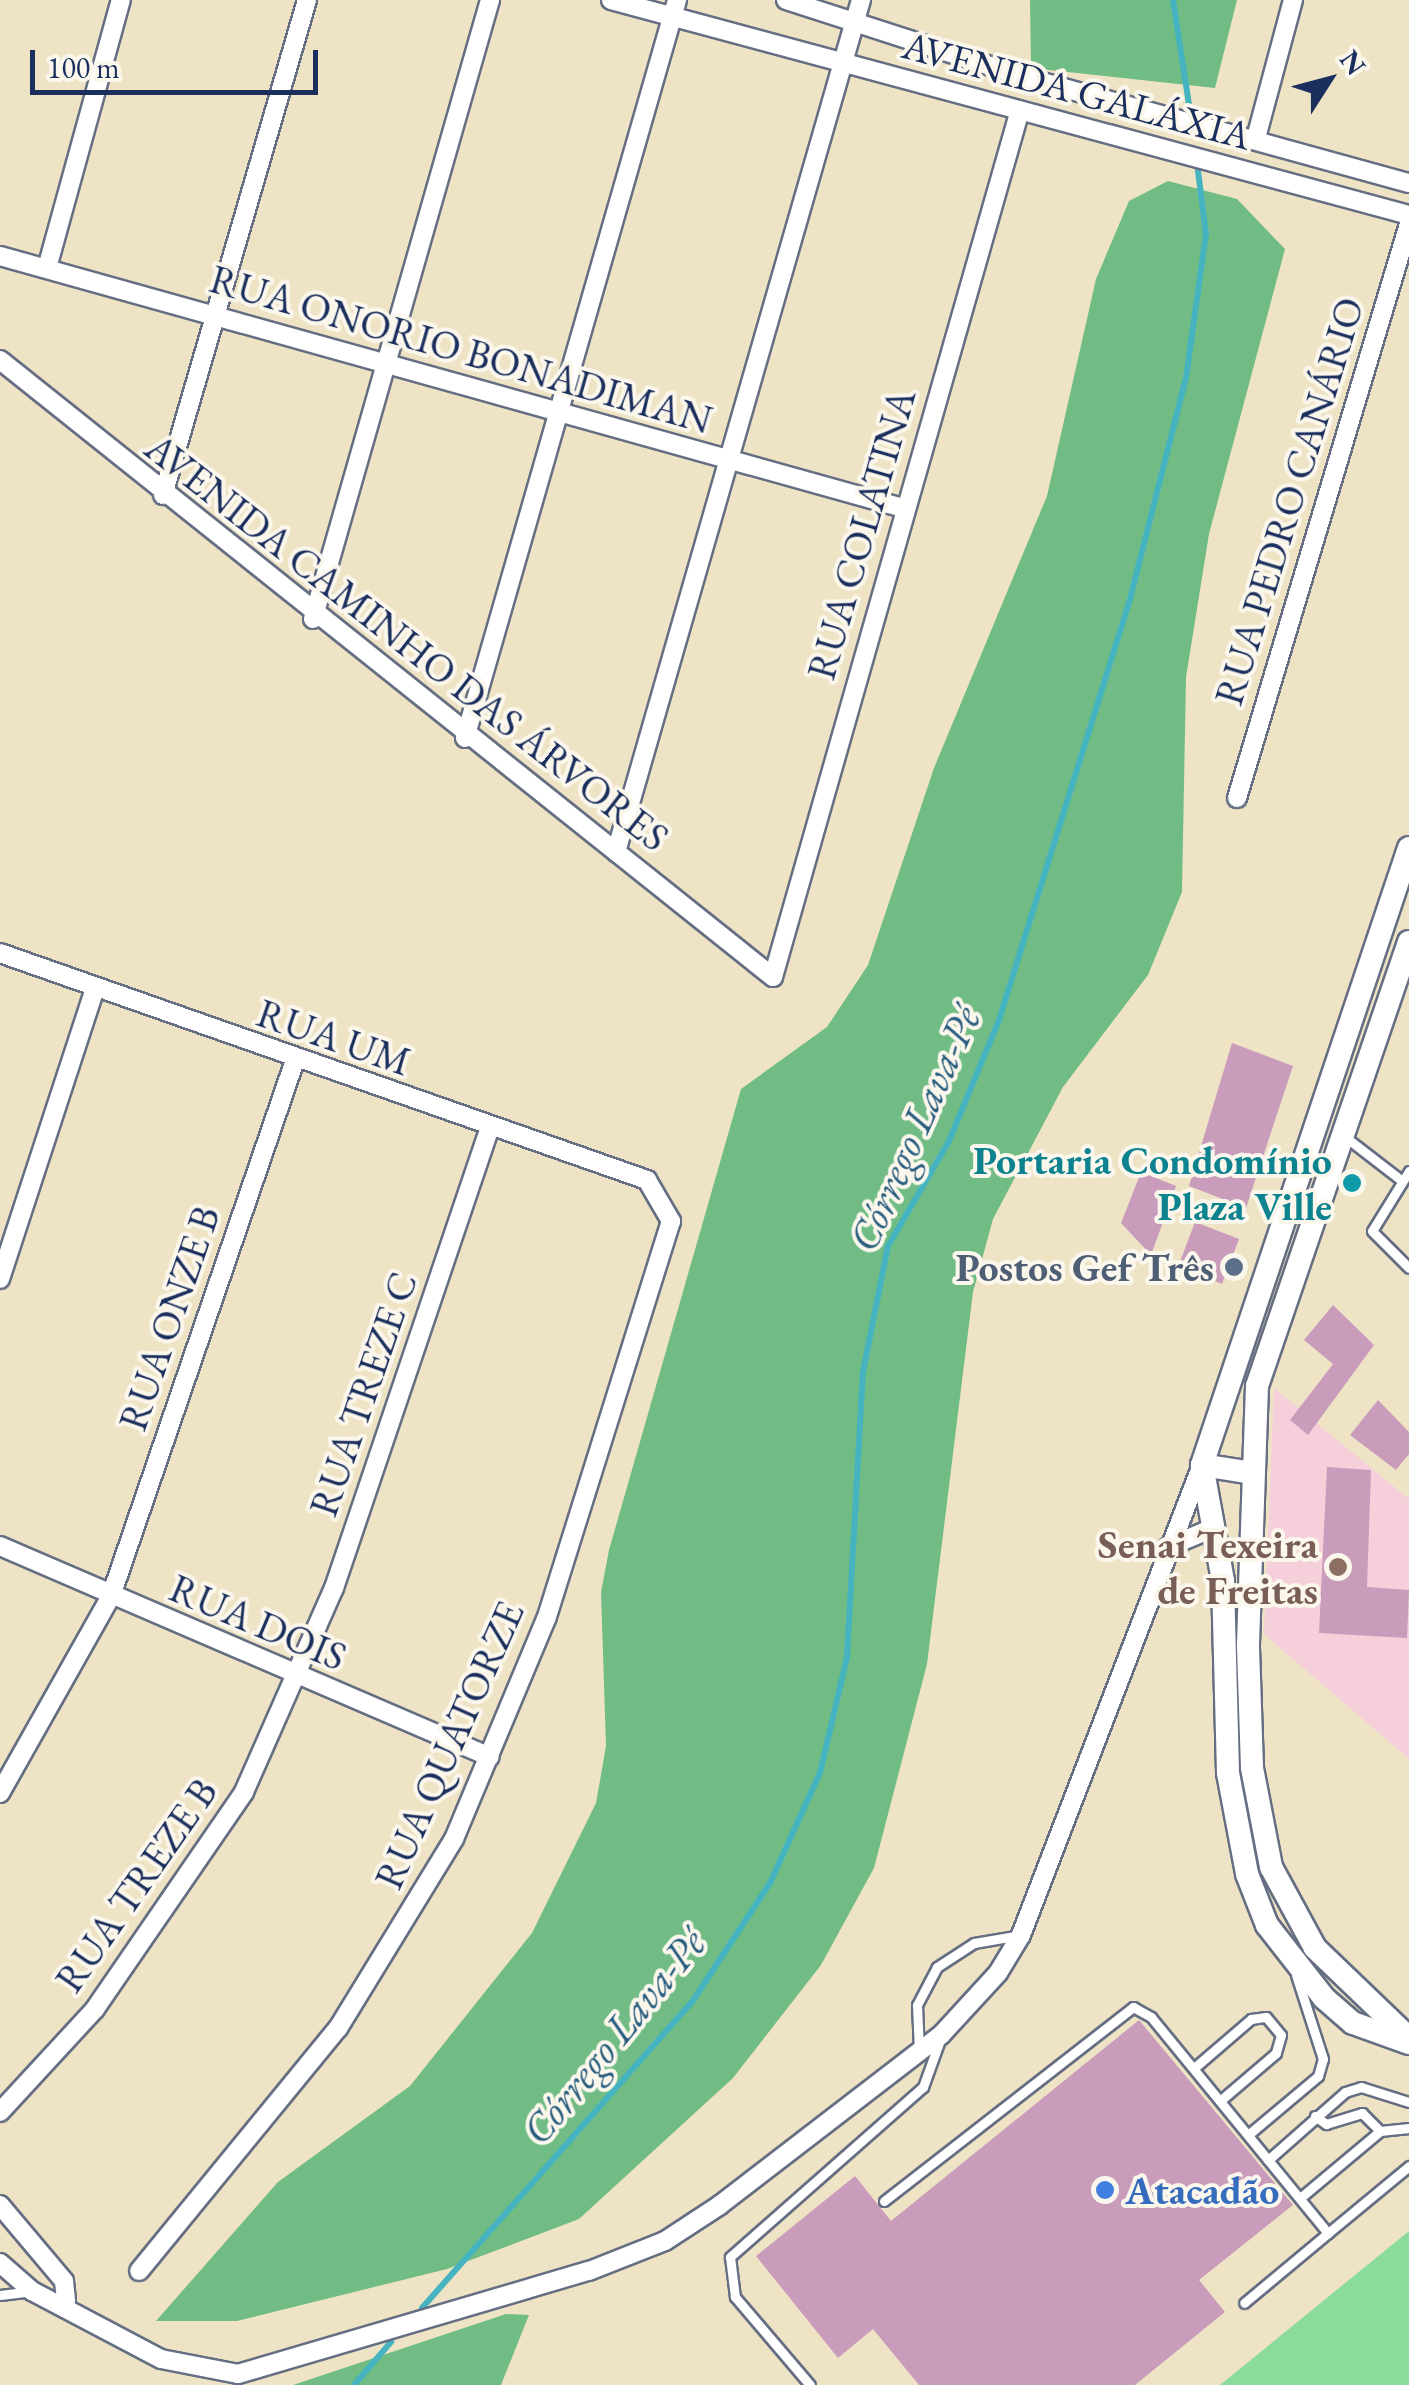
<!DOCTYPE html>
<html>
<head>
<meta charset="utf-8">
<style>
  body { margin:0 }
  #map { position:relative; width:1409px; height:2385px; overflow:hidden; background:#eee4c5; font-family:"EB Garamond",serif }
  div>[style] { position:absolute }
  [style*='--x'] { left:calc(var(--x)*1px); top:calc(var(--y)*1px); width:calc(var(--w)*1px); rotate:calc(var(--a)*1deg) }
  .built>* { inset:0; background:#f5cfda }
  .green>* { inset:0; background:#8bdc9c }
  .forest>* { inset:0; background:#70bc84 }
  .stream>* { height:6px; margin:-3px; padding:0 3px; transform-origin:3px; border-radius:3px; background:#45b4c0 }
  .building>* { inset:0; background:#c99cbb }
  .roads { filter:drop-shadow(2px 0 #656e82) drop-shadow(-2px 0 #656e82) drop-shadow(0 2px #656e82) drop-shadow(0 -2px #656e82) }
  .service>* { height:9px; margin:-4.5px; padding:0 4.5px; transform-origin:4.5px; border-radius:4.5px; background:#fff }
  .minor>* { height:18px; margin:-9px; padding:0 9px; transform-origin:9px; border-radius:9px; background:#fff }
  .tertiary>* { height:22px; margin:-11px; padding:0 11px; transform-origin:11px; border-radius:11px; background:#fff }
  .dots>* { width:28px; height:28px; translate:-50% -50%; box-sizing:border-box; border:5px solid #fbf7ec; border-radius:50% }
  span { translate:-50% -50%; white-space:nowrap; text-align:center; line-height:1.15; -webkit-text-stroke:8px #fbf7ec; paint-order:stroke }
  .street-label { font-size:40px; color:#1b2f5e }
  .culture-label { font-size:40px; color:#0d838f; font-weight:700 }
  .right { translate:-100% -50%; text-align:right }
  .service-label { font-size:40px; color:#4e5e75; font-weight:700 }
  .education-label { font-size:40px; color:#785e54; font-weight:700 }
  .shop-label { font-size:40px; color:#366cbe; font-weight:700 }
  .left { translate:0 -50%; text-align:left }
  .water-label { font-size:42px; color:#2a5e80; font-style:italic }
  .north { position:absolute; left:1279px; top:30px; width:100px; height:100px; -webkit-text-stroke:8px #fbf7ec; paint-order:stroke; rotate:54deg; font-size:28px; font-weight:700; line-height:40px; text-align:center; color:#1b2f5e }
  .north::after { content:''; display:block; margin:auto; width:35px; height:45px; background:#1b2f5e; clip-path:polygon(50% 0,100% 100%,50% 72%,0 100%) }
  .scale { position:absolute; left:30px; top:50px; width:288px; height:45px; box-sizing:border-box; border:5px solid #1b2f5e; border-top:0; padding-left:12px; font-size:30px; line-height:35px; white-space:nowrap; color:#1b2f5e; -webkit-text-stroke:8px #fbf7ec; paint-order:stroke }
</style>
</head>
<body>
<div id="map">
  <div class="built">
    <i style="clip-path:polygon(1274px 1388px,1409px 1499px,1409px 1759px,1264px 1634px)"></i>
  </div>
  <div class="green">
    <i style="clip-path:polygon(1409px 2231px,1409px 2385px,1220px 2385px)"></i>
  </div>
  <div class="forest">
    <i style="clip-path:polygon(1030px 0,1237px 0,1215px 88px,1031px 68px)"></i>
    <i style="clip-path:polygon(1168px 181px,1237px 199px,1285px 249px,1209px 534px,1186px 677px,1182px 892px,1148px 975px,1063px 1087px,993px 1219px,973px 1292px,927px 1664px,874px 1868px,821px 1965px,733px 2078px,579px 2219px,447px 2269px,237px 2321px,156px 2321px,278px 2182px,410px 2086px,532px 1933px,596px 1803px,606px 1746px,601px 1592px,609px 1550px,741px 1089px,827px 1027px,868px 965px,934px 768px,1047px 496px,1096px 279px,1129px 201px)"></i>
    <i style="clip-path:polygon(506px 2314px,529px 2315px,501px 2385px,293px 2385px)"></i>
  </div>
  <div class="stream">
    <i style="--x:1173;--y:0;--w:118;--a:81.3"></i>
    <i style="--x:422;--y:2308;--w:412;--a:-48.6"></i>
    <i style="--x:694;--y:1999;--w:139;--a:-56.8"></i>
    <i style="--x:770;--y:1883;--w:121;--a:-65.6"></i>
    <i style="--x:820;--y:1773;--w:119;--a:-76.9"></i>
    <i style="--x:847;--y:1657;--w:285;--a:-86.8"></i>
    <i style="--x:863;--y:1372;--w:128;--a:-78.8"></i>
    <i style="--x:888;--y:1246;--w:121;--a:-59.8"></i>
    <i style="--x:949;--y:1141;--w:131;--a:-67.5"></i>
    <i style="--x:999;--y:1020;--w:445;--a:-72.7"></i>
    <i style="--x:1131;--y:595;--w:224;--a:-75.8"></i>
    <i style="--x:1186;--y:378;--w:145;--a:-82.1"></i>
    <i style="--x:1206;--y:234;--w:72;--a:-97.2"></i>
    <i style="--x:354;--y:2385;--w:57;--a:-49.3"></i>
  </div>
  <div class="building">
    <i style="clip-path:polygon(1232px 1043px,1293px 1066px,1246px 1208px,1189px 1186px)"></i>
    <i style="clip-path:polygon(1141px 1172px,1176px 1186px,1151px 1255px,1121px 1223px)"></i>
    <i style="clip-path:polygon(1195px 1222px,1239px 1239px,1222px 1284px,1178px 1267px)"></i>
    <i style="clip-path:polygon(1333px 1305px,1374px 1345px,1308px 1435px,1290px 1420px,1333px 1364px,1304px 1340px)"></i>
    <i style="clip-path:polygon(1378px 1400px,1409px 1432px,1409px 1454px,1396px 1470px,1350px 1435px)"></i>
    <i style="clip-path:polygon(1327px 1467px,1371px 1470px,1367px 1587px,1409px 1590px,1407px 1638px,1319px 1633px)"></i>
    <i style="clip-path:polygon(1139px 2020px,1293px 2205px,1199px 2280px,1225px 2312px,1135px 2385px,919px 2385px,873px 2329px,838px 2358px,756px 2256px,855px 2176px,891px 2221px)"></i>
  </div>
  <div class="roads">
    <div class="service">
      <i style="--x:1344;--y:1136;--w:72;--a:37.7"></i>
      <i style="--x:1409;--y:1171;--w:70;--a:121.7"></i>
      <i style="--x:1372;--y:1231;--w:52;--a:45"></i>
      <i style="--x:919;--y:2051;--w:46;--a:-92.5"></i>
      <i style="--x:917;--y:2005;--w:43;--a:-62.2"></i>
      <i style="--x:937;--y:1967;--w:44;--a:-33"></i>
      <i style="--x:974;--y:1943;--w:48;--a:-9.7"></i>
      <i style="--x:1194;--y:2068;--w:75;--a:-40.7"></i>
      <i style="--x:1251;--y:2019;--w:15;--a:-8"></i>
      <i style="--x:1266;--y:2017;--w:23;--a:50"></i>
      <i style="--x:1281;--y:2035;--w:19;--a:106"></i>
      <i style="--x:1276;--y:2053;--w:72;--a:139.5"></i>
      <i style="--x:1315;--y:2116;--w:14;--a:36"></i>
      <i style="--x:1326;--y:2124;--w:38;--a:-17"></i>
      <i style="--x:1362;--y:2113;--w:25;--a:45"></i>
      <i style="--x:1249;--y:2134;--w:90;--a:-40"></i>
      <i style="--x:1318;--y:2076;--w:18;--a:-74"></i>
      <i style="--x:1323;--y:2059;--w:88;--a:-107.8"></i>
      <i style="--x:1268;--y:2160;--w:103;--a:-41.4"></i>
      <i style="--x:1345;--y:2092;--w:17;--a:-17"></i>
      <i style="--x:1361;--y:2087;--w:50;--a:17.4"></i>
      <i style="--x:1300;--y:2198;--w:104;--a:-39.9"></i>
      <i style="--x:1380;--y:2131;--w:29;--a:-6"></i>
      <i style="--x:884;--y:2201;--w:316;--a:-37.9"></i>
      <i style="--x:1133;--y:2007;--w:21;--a:29"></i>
      <i style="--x:1151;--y:2017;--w:279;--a:50.7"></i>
      <i style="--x:1328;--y:2233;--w:109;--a:140.2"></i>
      <i style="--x:1328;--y:2233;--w:105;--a:-39.6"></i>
      <i style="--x:0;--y:2295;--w:31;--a:-7"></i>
      <i style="--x:810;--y:2385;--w:116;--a:-130.4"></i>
      <i style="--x:735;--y:2297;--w:40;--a:-97.1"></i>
      <i style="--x:730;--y:2257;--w:257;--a:-41.4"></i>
      <i style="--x:923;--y:2087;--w:53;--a:-70.2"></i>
    </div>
    <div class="minor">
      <i style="--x:611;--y:0;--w:826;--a:15.08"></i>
      <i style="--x:786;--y:0;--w:257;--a:17.9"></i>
      <i style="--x:1031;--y:79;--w:392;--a:15.4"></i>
      <i style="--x:1256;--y:138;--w:143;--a:-75"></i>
      <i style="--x:0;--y:256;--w:938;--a:15.59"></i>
      <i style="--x:47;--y:268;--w:278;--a:-74.6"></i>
      <i style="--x:0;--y:360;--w:989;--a:38.6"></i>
      <i style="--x:773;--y:977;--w:901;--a:-74.1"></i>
      <i style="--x:163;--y:495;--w:516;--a:-73.78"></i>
      <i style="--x:313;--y:619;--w:644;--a:-74.04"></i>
      <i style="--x:465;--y:738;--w:768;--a:-73.97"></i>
      <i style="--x:1237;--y:798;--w:599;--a:-73.32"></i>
      <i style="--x:616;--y:852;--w:887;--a:-73.96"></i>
      <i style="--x:0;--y:953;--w:686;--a:19.33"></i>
      <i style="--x:647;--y:1180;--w:48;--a:59.7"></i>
      <i style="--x:671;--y:1221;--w:417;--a:107.4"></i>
      <i style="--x:546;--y:1619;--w:238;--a:112.7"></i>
      <i style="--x:454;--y:1839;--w:222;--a:121.5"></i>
      <i style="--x:338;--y:2028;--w:314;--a:129.3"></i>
      <i style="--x:0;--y:1279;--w:305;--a:-71.9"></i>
      <i style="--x:0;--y:1546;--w:533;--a:23.3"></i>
      <i style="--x:1168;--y:1547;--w:49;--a:-22.9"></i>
      <i style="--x:0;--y:1793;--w:226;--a:-60.6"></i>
      <i style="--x:111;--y:1596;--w:564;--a:-71.05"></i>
      <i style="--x:0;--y:2112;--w:140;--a:-47.3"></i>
      <i style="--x:95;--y:2009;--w:263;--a:-55.5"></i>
      <i style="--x:244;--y:1792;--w:223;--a:-66.2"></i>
      <i style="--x:334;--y:1588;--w:483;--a:-71.3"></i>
      <i style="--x:0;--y:2205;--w:99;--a:49.9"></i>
      <i style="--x:64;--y:2281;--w:20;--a:84"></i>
      <i style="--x:0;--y:2263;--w:43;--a:41.2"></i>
      <i style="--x:32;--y:2291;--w:146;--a:27.8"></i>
      <i style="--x:161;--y:2359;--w:78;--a:11"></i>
      <i style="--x:238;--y:2374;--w:366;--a:-16.4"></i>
      <i style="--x:589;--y:2271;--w:82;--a:-21.5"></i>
      <i style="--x:665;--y:2241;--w:66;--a:-33.2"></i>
      <i style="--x:720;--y:2205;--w:279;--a:-37.6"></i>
      <i style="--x:941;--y:2035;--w:84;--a:-47.4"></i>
      <i style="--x:998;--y:1973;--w:44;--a:-58.8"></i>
      <i style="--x:1021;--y:1935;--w:504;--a:-68.94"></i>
    </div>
    <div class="tertiary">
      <i style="--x:1409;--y:848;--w:651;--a:108.55"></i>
      <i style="--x:1202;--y:1465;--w:118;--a:79.7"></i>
      <i style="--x:1223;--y:1581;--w:192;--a:88.5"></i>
      <i style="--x:1228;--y:1773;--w:103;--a:79.3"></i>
      <i style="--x:1247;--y:1874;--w:55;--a:68.6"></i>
      <i style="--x:1267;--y:1925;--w:93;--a:52"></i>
      <i style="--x:1324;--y:1998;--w:38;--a:41"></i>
      <i style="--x:1353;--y:2023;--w:59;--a:19.7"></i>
      <i style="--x:1409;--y:942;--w:469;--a:108.9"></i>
      <i style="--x:1257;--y:1386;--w:261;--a:92"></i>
      <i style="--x:1248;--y:1647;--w:121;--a:88.1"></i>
      <i style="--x:1252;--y:1768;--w:101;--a:79.1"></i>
      <i style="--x:1271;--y:1867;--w:92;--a:61.5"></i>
      <i style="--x:1315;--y:1948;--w:130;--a:43.8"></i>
      <i style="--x:1202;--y:1465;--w:52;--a:8.9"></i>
    </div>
  </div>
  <div class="dots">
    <i style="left:1352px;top:1183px;background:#0f9aa8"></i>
    <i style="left:1234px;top:1267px;background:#5c6f8a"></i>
    <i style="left:1338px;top:1567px;background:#8d6e63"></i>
    <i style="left:1105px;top:2190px;background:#3f7fe0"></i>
  </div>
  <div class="street-label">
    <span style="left:1077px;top:90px;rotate:15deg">AVENIDA GALÁXIA</span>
    <span style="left:461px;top:349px;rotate:16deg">RUA ONORIO BONADIMAN</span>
    <span style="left:1289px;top:501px;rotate:-73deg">RUA PEDRO CANÁRIO</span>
    <span style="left:861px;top:534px;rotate:-74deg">RUA COLATINA</span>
    <span style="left:407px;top:642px;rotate:38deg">AVENIDA CAMINHO DAS ÁRVORES</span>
    <span style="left:334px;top:1037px;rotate:19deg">RUA UM</span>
    <span style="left:169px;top:1318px;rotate:-71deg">RUA ONZE B</span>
    <span style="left:363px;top:1394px;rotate:-71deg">RUA TREZE C</span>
    <span style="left:258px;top:1622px;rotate:23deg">RUA DOIS</span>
    <span style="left:449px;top:1745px;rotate:-66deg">RUA QUATORZE</span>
    <span style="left:136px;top:1885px;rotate:-55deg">RUA TREZE B</span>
  </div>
  <div class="culture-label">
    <span class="right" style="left:1332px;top:1183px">Portaria Condomínio<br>Plaza Ville</span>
  </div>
  <div class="service-label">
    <span class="right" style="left:1214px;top:1267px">Postos Gef Três</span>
  </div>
  <div class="education-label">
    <span class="right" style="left:1318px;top:1567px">Senai Texeira<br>de Freitas</span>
  </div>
  <div class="shop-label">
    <span class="left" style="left:1125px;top:2190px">Atacadão</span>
  </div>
  <div class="water-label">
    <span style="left:915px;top:1129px;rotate:-66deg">Córrego Lava-Pé</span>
    <span style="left:614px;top:2037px;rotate:-51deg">Córrego Lava-Pé</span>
  </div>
  <div class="north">N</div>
  <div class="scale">100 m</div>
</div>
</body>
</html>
